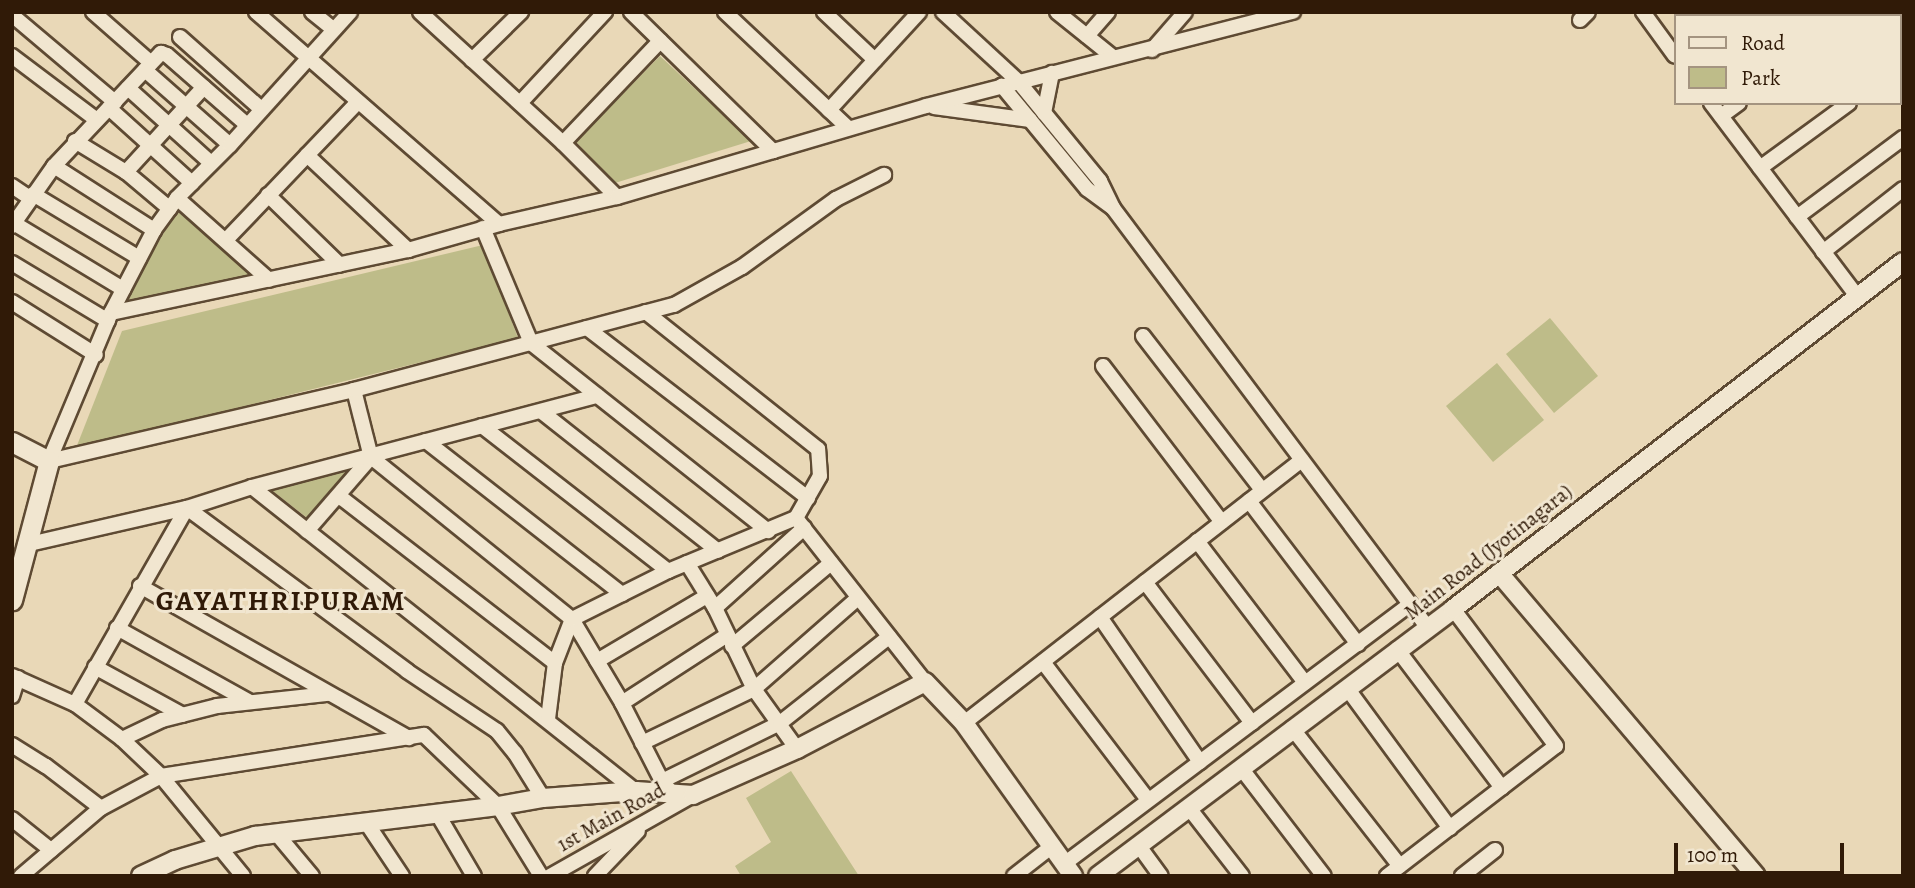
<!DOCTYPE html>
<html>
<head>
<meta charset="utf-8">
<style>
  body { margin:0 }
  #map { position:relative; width:1915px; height:888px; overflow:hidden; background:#e9d8b7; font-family:Alegreya,serif }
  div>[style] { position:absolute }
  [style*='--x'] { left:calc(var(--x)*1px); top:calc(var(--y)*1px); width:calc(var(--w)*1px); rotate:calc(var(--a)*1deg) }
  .green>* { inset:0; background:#bebc89 }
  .roads { filter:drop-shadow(2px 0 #5e4a33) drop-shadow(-2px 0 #5e4a33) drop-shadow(0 2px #5e4a33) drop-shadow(0 -2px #5e4a33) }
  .minor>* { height:14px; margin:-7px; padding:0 7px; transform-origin:7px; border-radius:7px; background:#f1e6d0 }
  .tertiary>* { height:18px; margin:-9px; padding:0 9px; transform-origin:9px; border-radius:9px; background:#f1e6d0 }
  .secondary>* { height:19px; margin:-9.5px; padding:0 9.5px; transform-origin:9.5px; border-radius:9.5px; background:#f1e6d0 }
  span { translate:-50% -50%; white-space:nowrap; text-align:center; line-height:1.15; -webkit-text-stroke:6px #f1e6d0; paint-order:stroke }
  .street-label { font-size:21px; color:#301a07 }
  .district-label { font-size:28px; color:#301a07; font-weight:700; letter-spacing:2px }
  .frame { position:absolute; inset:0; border:14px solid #301a07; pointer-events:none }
  .legend { position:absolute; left:1674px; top:14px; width:228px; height:91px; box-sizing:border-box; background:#f1e6d0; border:2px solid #a49480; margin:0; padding:9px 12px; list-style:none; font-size:21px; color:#301a07 }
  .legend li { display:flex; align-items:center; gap:14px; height:35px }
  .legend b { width:35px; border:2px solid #a49480 }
  .scale { position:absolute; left:1674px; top:843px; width:170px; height:32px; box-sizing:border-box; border:4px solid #301a07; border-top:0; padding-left:9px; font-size:21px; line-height:24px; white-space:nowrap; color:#301a07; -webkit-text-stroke:5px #f1e6d0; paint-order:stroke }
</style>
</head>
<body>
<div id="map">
  <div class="green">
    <i style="clip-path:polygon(660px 56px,751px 141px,615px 183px,576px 142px)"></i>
    <i style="clip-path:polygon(177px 211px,253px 274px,123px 301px)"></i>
    <i style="clip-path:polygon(483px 245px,518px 338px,76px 448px,122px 331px)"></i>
    <i style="clip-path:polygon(1550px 318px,1598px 376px,1554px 413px,1506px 354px)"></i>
    <i style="clip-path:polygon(1497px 363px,1544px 420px,1493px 462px,1446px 406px)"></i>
    <i style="clip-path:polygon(362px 464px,310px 520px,270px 489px)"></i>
    <i style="clip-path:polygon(791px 771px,859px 876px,741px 876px,735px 866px,771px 842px,746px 798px)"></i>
  </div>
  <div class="roads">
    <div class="minor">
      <i style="--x:93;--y:12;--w:77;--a:41.3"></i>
      <i style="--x:256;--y:12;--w:322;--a:41.1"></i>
      <i style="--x:312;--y:12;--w:28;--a:39"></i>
      <i style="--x:420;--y:12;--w:194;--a:42.5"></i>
      <i style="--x:563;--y:143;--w:76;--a:45"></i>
      <i style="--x:631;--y:12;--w:199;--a:44.4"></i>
      <i style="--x:725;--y:12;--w:168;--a:43.3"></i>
      <i style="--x:824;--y:12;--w:70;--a:43.3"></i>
      <i style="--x:943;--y:12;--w:102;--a:42.6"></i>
      <i style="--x:1018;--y:81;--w:129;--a:50.6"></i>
      <i style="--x:1100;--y:181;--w:30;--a:64"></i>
      <i style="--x:1113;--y:208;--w:32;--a:-144"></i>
      <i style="--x:1087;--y:189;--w:134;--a:-129.5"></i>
      <i style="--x:1057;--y:12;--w:72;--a:38.8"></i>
      <i style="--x:1643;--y:12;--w:54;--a:54"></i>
      <i style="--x:12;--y:15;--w:135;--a:40.2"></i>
      <i style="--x:1736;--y:16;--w:6;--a:-45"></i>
      <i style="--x:1860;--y:16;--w:6;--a:-45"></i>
      <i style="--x:1580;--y:20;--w:11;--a:-45"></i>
      <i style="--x:1087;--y:36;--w:32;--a:-49"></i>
      <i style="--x:180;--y:37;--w:108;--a:41.6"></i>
      <i style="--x:1152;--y:50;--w:50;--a:-49"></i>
      <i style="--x:12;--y:56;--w:106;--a:37"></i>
      <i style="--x:472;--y:60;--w:69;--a:-44.4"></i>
      <i style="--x:145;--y:70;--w:113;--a:41.4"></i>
      <i style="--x:1899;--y:70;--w:6;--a:51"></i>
      <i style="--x:128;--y:88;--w:112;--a:42.1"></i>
      <i style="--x:520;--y:103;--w:125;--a:-47"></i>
      <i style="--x:1711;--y:103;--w:242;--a:52.9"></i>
      <i style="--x:934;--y:107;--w:97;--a:7.7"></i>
      <i style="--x:109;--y:108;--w:112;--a:42.1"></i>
      <i style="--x:829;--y:110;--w:133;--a:-47.4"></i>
      <i style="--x:1044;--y:113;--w:41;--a:-78.7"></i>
      <i style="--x:1721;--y:116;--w:22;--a:-36"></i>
      <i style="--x:75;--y:141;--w:60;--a:31.3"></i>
      <i style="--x:126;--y:172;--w:57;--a:40.1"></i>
      <i style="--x:563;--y:143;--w:141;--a:-46.4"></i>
      <i style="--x:307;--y:155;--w:139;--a:43.2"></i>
      <i style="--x:54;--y:166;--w:119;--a:32.6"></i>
      <i style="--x:1760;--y:168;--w:110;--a:-36.1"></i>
      <i style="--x:126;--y:172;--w:115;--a:-47.5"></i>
      <i style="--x:12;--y:186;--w:22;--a:34"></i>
      <i style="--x:33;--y:194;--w:124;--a:31.1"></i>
      <i style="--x:268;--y:195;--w:100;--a:44.2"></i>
      <i style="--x:177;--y:198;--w:123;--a:41.7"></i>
      <i style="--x:1113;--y:208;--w:525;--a:53.13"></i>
      <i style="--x:1797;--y:217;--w:132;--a:-36.7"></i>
      <i style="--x:12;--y:222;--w:130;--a:31.1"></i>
      <i style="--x:12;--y:226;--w:73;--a:-55"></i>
      <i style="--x:54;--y:166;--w:156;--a:-46.6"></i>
      <i style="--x:161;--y:53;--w:6;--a:18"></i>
      <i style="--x:167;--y:55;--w:106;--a:41.2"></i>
      <i style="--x:483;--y:228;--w:125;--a:67.3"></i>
      <i style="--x:531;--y:343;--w:303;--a:38.4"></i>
      <i style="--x:226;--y:240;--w:190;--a:-46.3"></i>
      <i style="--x:1823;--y:252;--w:102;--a:-38.2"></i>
      <i style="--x:12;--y:263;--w:112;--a:31.1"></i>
      <i style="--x:12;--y:302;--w:99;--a:32.2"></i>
      <i style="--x:111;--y:313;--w:304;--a:-12"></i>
      <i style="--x:408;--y:250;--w:95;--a:-15.9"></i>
      <i style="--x:499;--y:224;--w:121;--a:-12.9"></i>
      <i style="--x:617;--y:197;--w:322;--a:-16.4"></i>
      <i style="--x:926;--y:106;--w:379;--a:-14.4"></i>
      <i style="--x:587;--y:328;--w:279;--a:37.6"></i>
      <i style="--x:1143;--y:336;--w:195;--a:52.3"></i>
      <i style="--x:1103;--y:366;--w:196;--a:52.7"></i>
      <i style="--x:354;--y:390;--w:69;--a:75.8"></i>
      <i style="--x:371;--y:457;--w:258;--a:38.9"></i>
      <i style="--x:572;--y:619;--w:98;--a:59.2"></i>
      <i style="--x:622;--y:703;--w:88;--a:62.9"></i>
      <i style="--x:662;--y:781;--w:17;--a:50"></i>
      <i style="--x:542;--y:412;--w:224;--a:38.3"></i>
      <i style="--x:482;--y:426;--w:236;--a:37.9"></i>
      <i style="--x:426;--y:441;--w:249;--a:38"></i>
      <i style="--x:49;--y:461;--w:313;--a:-13.1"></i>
      <i style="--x:354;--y:390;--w:331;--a:-14.9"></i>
      <i style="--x:674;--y:305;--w:78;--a:-29.2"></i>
      <i style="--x:742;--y:267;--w:116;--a:-35.9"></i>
      <i style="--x:836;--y:199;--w:54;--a:-26.6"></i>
      <i style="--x:49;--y:461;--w:160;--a:-67.3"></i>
      <i style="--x:111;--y:313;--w:93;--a:-62.6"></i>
      <i style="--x:154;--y:230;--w:39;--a:-54"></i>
      <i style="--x:177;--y:198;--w:75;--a:-45"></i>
      <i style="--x:230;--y:145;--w:179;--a:-47.9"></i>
      <i style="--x:252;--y:487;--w:490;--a:38.4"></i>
      <i style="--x:339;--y:496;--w:273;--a:37.7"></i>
      <i style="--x:1249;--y:501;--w:180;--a:52.7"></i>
      <i style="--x:796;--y:518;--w:209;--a:51.8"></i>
      <i style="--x:307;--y:531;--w:98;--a:-49.1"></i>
      <i style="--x:1197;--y:541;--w:178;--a:52.7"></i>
      <i style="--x:25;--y:545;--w:166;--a:-12.9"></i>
      <i style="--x:187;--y:508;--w:68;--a:-17.9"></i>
      <i style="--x:252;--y:487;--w:357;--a:-14.8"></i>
      <i style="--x:687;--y:563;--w:53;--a:58.1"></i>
      <i style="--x:715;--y:608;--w:90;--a:64.3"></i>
      <i style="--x:754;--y:689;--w:74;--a:54.4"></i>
      <i style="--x:1145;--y:582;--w:177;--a:52.8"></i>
      <i style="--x:140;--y:586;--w:309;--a:29.5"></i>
      <i style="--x:715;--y:608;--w:120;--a:-42"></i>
      <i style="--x:1100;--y:617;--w:176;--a:55.4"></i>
      <i style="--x:117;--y:628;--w:152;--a:29.1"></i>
      <i style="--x:732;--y:646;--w:129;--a:-40"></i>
      <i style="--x:1397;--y:649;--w:174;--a:52.9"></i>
      <i style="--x:597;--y:661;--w:128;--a:-30.6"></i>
      <i style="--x:1043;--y:662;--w:173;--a:52.7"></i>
      <i style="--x:95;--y:667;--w:100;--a:28.6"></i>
      <i style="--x:12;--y:676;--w:69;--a:24"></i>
      <i style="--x:75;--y:704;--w:59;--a:36.7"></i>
      <i style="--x:122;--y:739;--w:54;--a:43.5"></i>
      <i style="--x:161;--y:776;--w:129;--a:50.6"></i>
      <i style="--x:1347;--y:688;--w:174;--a:53.7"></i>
      <i style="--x:12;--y:696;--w:19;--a:-72"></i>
      <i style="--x:622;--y:703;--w:125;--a:-32.9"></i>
      <i style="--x:75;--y:704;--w:226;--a:-60.3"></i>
      <i style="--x:187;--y:508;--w:274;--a:36.5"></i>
      <i style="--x:407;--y:671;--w:108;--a:33.7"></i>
      <i style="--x:497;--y:731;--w:28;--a:51"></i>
      <i style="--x:515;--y:753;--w:53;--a:58.1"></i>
      <i style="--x:548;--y:719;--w:56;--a:-82.9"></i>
      <i style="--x:555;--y:663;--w:47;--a:-68.9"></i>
      <i style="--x:572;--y:619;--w:107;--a:-26.6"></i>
      <i style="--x:668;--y:571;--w:139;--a:-22.5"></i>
      <i style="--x:796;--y:518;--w:48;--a:-60.3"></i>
      <i style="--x:820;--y:476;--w:27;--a:-94"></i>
      <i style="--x:818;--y:449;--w:220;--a:-141.5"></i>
      <i style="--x:964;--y:723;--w:428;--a:-37.9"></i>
      <i style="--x:1292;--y:728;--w:175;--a:52"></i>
      <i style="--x:122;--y:739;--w:44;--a:-25.4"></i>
      <i style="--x:162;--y:720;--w:57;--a:-14.3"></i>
      <i style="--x:217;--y:706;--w:112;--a:-6.2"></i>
      <i style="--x:642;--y:743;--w:124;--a:-25.7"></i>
      <i style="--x:754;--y:689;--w:138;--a:-41.2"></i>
      <i style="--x:12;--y:745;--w:40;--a:32"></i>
      <i style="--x:46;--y:766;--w:69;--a:37.4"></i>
      <i style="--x:1241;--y:768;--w:136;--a:52.5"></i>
      <i style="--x:662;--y:781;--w:131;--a:-26.2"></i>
      <i style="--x:780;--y:723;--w:139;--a:-38.3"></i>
      <i style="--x:1189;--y:808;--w:86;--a:52.1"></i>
      <i style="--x:437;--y:813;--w:73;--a:59.6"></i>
      <i style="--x:12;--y:819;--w:50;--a:38.5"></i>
      <i style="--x:366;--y:822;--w:65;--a:56.3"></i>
      <i style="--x:276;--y:833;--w:56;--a:50.1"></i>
      <i style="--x:1139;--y:846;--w:37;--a:54"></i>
      <i style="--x:1064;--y:864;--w:433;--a:-36.9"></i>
      <i style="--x:21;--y:876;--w:105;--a:-40.4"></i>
      <i style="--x:101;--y:808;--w:68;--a:-28.1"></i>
      <i style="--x:161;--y:776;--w:266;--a:-8.9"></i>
      <i style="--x:424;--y:735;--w:103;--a:43.8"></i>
      <i style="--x:498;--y:806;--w:82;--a:58.4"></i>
      <i style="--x:550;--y:876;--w:164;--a:-29.5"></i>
      <i style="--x:595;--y:876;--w:62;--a:-46.3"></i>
      <i style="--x:1014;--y:876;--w:47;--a:-38.1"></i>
      <i style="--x:1387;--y:876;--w:213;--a:-37.6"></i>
      <i style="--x:1556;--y:746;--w:171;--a:-126.9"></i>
      <i style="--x:1462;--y:876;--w:42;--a:-38.2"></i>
    </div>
    <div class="tertiary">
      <i style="--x:1499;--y:573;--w:397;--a:49.7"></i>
      <i style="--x:141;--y:876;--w:38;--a:-25"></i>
      <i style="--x:175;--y:860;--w:84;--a:-16.7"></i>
      <i style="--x:255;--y:836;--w:245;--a:-7"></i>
      <i style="--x:498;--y:806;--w:46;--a:-10.1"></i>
      <i style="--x:543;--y:798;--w:93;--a:-4.3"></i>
      <i style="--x:636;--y:791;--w:57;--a:4"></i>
      <i style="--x:693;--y:795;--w:114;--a:-23.9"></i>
      <i style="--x:797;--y:749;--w:144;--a:-27.6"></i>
      <i style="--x:925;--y:682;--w:57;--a:46.4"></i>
      <i style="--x:964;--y:723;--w:188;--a:54.5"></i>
      <i style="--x:1098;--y:876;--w:444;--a:-36.9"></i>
      <i style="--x:1453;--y:609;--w:568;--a:-37.64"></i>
    </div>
    <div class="secondary">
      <i style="--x:12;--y:442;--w:42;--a:27.2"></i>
      <i style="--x:49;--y:461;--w:144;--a:104.9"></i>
    </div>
  </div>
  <div class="street-label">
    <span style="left:1488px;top:552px;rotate:-38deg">Main Road (Jyotinagara)</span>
    <span style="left:611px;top:817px;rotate:-29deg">1st Main Road</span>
  </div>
  <div class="district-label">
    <span style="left:281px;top:601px">GAYATHRIPURAM</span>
  </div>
  <div class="frame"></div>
  <ul class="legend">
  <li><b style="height:9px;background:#f1e6d0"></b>Road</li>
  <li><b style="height:19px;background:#bebc89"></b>Park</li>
  </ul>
  <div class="scale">100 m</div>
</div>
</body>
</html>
